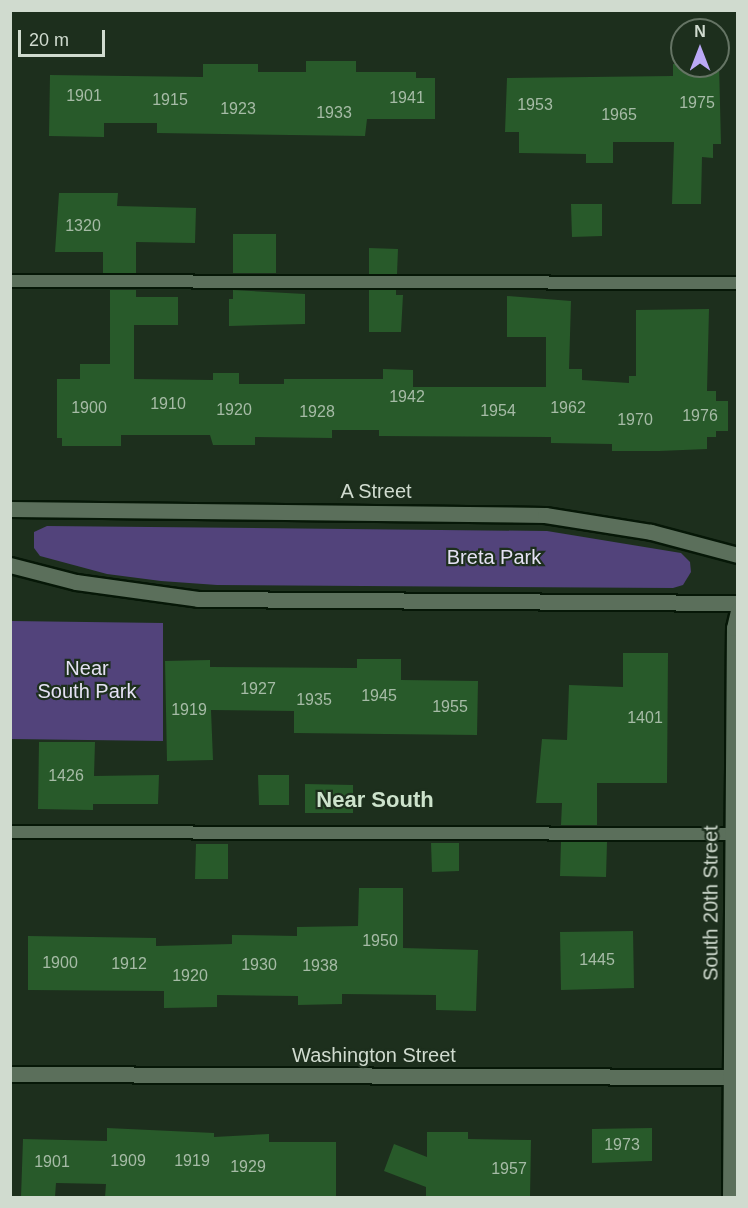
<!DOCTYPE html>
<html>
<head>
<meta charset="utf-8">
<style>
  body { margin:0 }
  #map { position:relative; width:748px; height:1208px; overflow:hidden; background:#1d2f1d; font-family:Arial,sans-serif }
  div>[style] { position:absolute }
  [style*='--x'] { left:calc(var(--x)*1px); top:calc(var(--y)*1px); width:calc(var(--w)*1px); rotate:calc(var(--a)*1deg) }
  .green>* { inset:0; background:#52437b }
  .building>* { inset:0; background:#285a2a }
  .roads { filter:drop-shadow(2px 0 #061707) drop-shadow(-2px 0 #061707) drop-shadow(0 2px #061707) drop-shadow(0 -2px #061707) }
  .lane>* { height:12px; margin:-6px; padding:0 6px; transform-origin:6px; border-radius:6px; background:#5b6f5b }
  .street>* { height:15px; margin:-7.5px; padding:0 7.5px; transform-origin:7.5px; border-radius:7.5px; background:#5b6f5b }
  .secondary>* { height:15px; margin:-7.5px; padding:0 7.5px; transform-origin:7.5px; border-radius:7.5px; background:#5b6f5b }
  span { translate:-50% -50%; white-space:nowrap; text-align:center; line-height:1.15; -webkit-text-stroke:4.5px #1d2f1d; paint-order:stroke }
  .number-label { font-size:16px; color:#a6bba6 }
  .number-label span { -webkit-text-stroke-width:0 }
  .street-label { font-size:20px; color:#d0dbcf }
  .park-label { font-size:20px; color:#e4e1f3 }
  .quarter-label { font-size:22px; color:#cde3cc; font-weight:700 }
  .frame { position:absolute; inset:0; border:12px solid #d0dbcf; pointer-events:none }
  .north { position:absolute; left:670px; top:18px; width:60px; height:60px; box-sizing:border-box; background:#1d2f1d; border:2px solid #657464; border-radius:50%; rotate:0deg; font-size:16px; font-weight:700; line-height:24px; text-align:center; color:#d0dbcf }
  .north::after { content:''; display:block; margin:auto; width:21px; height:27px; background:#bbaaf6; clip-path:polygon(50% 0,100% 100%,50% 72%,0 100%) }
  .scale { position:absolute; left:18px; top:30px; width:87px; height:27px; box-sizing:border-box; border:3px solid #d0dbcf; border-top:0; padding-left:8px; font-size:18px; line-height:21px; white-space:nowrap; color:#d0dbcf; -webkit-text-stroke:4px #1d2f1d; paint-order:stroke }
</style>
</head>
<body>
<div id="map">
  <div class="green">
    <i style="clip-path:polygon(47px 526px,547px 531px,681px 553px,690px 562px,691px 572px,683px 585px,673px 588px,217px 585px,161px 581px,107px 574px,40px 556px,34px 548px,34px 532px)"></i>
    <i style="clip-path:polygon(11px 621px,163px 623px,163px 741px,11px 739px)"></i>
  </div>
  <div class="building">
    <i style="clip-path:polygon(306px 61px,356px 61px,356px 72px,416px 72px,416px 78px,435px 78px,435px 119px,367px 119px,365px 136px,157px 133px,157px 123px,104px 123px,104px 137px,49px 136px,50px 75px,203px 77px,203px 64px,258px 64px,258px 72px,306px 72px)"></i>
    <i style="clip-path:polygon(673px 64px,719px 64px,721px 144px,713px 144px,713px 158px,702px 157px,701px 204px,672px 204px,674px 142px,613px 142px,613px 163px,586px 163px,586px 154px,519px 153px,519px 132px,505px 132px,507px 78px,673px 76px)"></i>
    <i style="clip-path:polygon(59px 193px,118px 193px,117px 206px,196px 208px,195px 243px,136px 242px,136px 273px,103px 273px,103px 252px,55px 252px)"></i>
    <i style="clip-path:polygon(571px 204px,602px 204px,602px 236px,572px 237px)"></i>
    <i style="clip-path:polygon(233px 234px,276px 234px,276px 273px,233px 273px)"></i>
    <i style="clip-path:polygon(369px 248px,398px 249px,397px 274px,369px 274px)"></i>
    <i style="clip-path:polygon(110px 290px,136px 290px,136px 297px,178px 297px,178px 325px,134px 325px,134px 379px,213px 380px,213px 373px,239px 373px,239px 384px,284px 384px,284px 379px,383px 379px,383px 369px,413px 370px,413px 387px,546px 387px,546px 337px,507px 337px,507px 296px,571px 301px,569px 369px,582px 369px,582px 380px,629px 383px,629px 376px,636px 376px,636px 310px,709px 309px,707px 391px,716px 391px,716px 401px,728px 401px,728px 431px,716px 431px,716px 437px,707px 437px,707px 449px,659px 451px,612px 451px,612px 444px,551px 443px,551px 437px,379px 436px,379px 430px,332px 430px,332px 438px,255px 437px,255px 445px,213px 445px,210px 435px,121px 435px,121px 446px,62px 446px,62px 438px,57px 438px,57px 379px,80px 379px,80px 364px,110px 364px)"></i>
    <i style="clip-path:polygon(233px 290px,305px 294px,305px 324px,229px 326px,229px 299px,233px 299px)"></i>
    <i style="clip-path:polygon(369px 290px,396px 290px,396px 295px,403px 295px,401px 332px,369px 332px)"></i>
    <i style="clip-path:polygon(623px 653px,668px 653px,667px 783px,597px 783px,597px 825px,561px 825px,562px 803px,536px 803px,542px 739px,567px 740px,569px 685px,623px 687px)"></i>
    <i style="clip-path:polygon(357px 659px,401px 659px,401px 680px,478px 681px,477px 735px,294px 733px,294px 711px,211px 710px,213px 760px,167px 761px,165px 661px,210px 660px,210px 667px,357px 668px)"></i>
    <i style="clip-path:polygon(39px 742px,95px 742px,94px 776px,159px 775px,158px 804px,93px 804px,93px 810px,38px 809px)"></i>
    <i style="clip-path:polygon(258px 775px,289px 775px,289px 805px,259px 805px)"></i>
    <i style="clip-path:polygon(305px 784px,353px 785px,353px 813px,305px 813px)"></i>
    <i style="clip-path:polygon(561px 842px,607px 842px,606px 877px,560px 876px)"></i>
    <i style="clip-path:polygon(431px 843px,459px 843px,459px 871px,432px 872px)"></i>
    <i style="clip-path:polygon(196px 844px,228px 844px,228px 879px,195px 879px)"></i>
    <i style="clip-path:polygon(359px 888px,403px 888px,403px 948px,478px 950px,476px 1011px,436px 1010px,436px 995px,342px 994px,342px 1004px,298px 1005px,298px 996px,217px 995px,217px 1007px,164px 1008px,164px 991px,28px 990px,28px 936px,156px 938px,156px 946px,232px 944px,232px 935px,297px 936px,297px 927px,358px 926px)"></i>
    <i style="clip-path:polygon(633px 931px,634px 988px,561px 990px,560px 932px)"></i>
    <i style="clip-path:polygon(107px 1128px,214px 1133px,214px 1137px,269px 1134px,269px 1142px,336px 1142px,336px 1196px,105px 1197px,106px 1184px,56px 1183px,55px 1197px,21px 1197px,23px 1139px,107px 1141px)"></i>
    <i style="clip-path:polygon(652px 1128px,652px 1161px,592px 1163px,592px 1129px)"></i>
    <i style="clip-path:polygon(427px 1132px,468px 1132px,468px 1139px,531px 1140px,530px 1197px,426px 1197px,426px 1187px,384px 1171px,394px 1144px,427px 1157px)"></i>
  </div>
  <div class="roads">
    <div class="lane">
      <i style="--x:10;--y:281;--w:728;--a:0.16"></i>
      <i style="--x:10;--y:832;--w:723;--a:0.16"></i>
    </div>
    <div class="street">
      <i style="--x:10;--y:1074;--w:728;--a:0.24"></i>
    </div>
    <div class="secondary">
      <i style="--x:10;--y:509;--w:535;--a:0.64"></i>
      <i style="--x:545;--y:515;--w:107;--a:9.1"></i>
      <i style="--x:651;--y:532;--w:90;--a:14.8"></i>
      <i style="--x:10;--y:565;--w:68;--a:14.4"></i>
      <i style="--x:76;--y:582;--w:123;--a:7.9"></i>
      <i style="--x:198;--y:599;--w:540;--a:0.42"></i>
      <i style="--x:730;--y:1198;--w:570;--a:-89.6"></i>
      <i style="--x:734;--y:628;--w:18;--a:-77"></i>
    </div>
  </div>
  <div class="number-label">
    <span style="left:84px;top:96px">1901</span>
    <span style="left:407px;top:98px">1941</span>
    <span style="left:170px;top:100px">1915</span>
    <span style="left:697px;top:103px">1975</span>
    <span style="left:535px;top:105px">1953</span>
    <span style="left:238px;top:109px">1923</span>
    <span style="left:334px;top:113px">1933</span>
    <span style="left:619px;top:115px">1965</span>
    <span style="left:83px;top:226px">1320</span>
    <span style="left:407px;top:397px">1942</span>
    <span style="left:168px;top:404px">1910</span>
    <span style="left:89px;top:408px">1900</span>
    <span style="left:568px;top:408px">1962</span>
    <span style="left:234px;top:410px">1920</span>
    <span style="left:498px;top:411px">1954</span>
    <span style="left:317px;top:412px">1928</span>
    <span style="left:700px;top:416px">1976</span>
    <span style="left:635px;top:420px">1970</span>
    <span style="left:258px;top:689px">1927</span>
    <span style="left:379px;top:696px">1945</span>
    <span style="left:314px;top:700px">1935</span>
    <span style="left:450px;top:707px">1955</span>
    <span style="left:189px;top:710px">1919</span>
    <span style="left:645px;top:718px">1401</span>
    <span style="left:66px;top:776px">1426</span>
    <span style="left:380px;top:941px">1950</span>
    <span style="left:597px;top:960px">1445</span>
    <span style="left:60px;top:963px">1900</span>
    <span style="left:129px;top:964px">1912</span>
    <span style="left:259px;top:965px">1930</span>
    <span style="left:320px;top:966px">1938</span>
    <span style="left:190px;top:976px">1920</span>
    <span style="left:622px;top:1145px">1973</span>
    <span style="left:128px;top:1161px">1909</span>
    <span style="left:192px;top:1161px">1919</span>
    <span style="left:52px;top:1162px">1901</span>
    <span style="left:248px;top:1167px">1929</span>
    <span style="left:509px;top:1169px">1957</span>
  </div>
  <div class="street-label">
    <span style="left:376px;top:491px">A Street</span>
    <span style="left:711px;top:903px;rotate:-90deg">South 20th Street</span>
    <span style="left:374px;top:1055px">Washington Street</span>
  </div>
  <div class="park-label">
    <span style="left:494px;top:557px">Breta Park</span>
    <span style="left:87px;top:680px">Near<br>South Park</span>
  </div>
  <div class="quarter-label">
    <span style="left:375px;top:800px">Near South</span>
  </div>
  <div class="frame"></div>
  <div class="north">N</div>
  <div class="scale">20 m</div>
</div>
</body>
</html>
